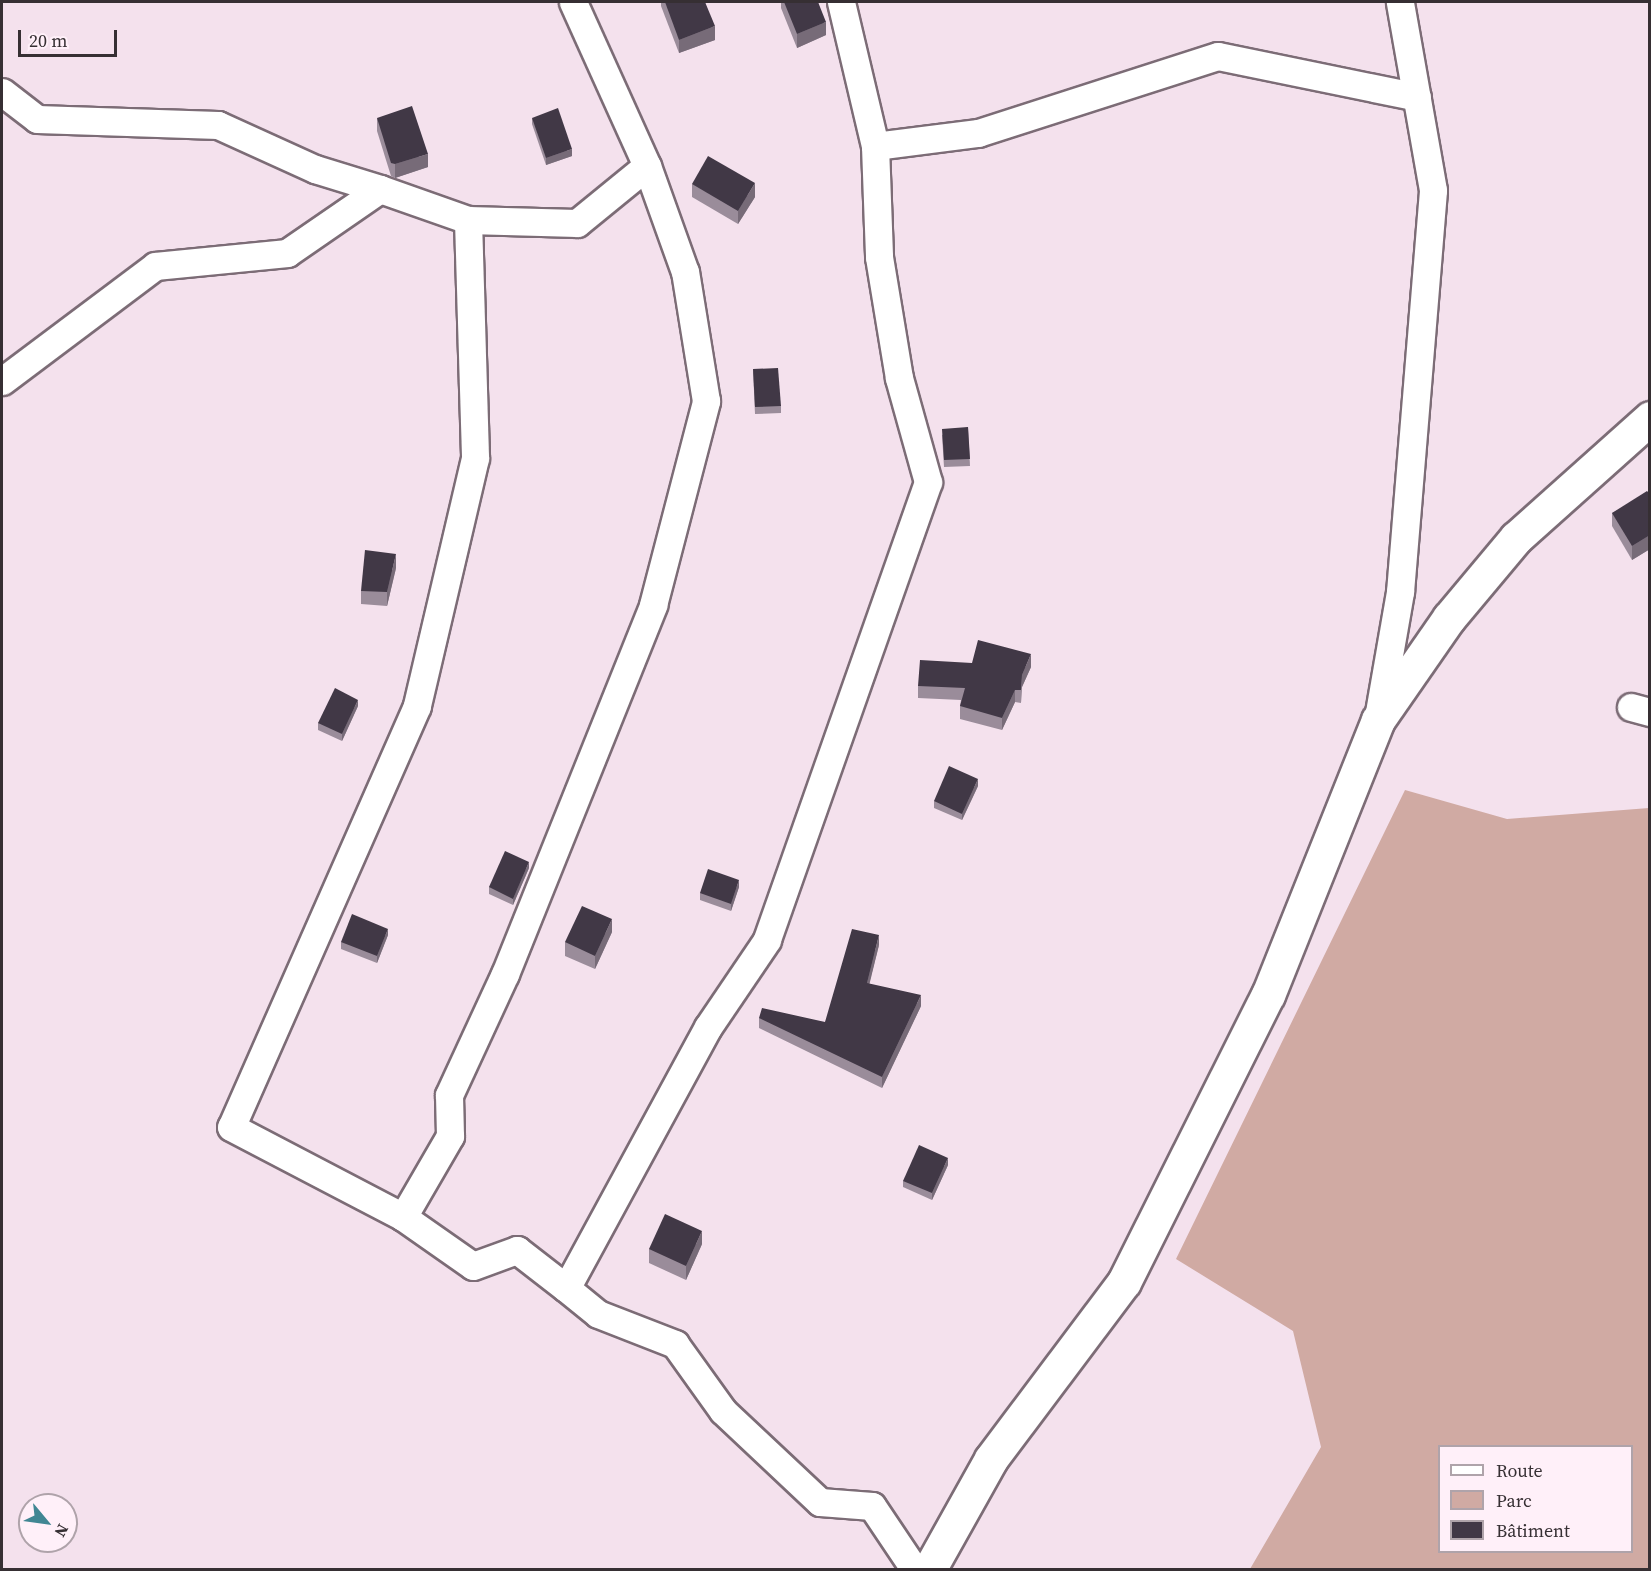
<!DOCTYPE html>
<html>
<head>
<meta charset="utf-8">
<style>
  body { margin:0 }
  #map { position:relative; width:1651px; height:1571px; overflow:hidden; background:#f4e1ed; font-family:"Source Serif 4",serif }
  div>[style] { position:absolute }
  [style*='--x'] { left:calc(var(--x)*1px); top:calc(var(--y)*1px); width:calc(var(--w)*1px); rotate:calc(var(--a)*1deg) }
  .green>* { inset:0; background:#d0aaa3 }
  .roads { filter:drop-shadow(2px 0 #7c6c76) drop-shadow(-2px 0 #7c6c76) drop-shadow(0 2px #7c6c76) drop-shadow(0 -2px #7c6c76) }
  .street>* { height:27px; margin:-13.5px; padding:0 13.5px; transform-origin:13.5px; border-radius:13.5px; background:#fff }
  .secondary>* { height:33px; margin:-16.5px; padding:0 16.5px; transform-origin:16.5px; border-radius:16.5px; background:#fff }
  .wall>* { inset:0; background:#9a8c9a }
  .shaded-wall>* { inset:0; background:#776b78 }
  .building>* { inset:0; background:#413846 }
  span { translate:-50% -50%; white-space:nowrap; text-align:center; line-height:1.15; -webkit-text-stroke:6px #fff0f9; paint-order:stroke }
  .frame { position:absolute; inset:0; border:3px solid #362f33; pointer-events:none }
  .legend { position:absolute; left:1438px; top:1445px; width:195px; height:108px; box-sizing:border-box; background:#fff0f9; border:2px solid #afa3aa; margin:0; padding:8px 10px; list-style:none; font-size:18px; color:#362f33 }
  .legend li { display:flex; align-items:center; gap:12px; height:30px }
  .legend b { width:30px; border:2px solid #afa3aa }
  .north { position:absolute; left:18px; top:1493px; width:60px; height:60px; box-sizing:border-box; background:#fff0f9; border:2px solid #afa3aa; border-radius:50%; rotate:119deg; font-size:16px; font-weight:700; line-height:24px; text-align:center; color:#362f33 }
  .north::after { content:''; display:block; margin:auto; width:21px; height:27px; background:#418693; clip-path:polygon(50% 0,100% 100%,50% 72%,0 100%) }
  .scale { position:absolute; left:18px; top:30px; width:99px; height:27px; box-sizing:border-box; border:3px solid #362f33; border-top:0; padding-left:8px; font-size:18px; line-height:21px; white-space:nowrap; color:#362f33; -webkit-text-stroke:4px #fff0f9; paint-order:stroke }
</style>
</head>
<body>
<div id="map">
  <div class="green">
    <i style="clip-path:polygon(evenodd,1405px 790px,1507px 819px,1649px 808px,1649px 1569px,1250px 1569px,1321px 1447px,1293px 1331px,1176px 1259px,1405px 790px,1440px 1446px,1632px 1446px,1632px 1552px,1440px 1552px,1440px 1446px)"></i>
  </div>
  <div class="roads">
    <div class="street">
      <i style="--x:841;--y:2;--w:148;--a:76.7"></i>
      <i style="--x:875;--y:146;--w:111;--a:87.9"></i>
      <i style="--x:879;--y:257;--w:123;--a:80.6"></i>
      <i style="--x:899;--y:378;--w:108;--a:74.4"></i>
      <i style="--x:928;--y:482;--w:485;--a:109.4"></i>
      <i style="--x:767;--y:940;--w:105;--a:124.1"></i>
      <i style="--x:708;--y:1027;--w:297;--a:118.5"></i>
      <i style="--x:566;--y:1288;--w:41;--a:39.1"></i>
      <i style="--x:598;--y:1314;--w:83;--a:21.3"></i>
      <i style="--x:675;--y:1344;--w:82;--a:54.4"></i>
      <i style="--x:723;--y:1411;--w:133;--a:43.2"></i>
      <i style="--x:820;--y:1502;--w:52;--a:4.4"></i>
      <i style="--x:872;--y:1506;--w:77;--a:56.1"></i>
      <i style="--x:2;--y:92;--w:44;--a:37.6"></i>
      <i style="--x:37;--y:119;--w:181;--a:1.9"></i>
      <i style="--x:218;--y:125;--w:107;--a:24.4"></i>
      <i style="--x:315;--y:169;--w:68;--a:17.1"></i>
      <i style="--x:875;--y:146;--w:104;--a:-7.2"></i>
      <i style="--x:978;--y:133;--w:252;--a:-17.8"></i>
      <i style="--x:1218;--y:56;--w:203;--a:11.6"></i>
      <i style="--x:468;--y:220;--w:238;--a:88.3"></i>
      <i style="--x:475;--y:458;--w:255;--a:103.2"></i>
      <i style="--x:417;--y:706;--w:460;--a:113.8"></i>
      <i style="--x:231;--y:1127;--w:194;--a:27.6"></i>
      <i style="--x:403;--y:1217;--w:85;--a:35"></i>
      <i style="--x:473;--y:1266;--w:47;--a:-20"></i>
      <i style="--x:517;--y:1250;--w:62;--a:37.8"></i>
      <i style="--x:2;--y:381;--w:191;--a:-36.9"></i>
      <i style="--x:155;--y:266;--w:133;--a:-5.6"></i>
      <i style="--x:287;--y:253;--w:113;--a:-34.5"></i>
      <i style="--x:380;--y:189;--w:93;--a:19.4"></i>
      <i style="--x:468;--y:220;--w:109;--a:1.6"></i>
      <i style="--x:577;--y:223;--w:90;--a:-39.2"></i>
      <i style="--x:1631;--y:707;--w:20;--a:15"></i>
      <i style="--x:1378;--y:718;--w:128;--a:-80.1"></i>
      <i style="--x:1400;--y:592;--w:403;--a:-85.3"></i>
      <i style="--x:1433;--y:190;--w:191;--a:-100"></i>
      <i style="--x:403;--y:1217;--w:94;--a:-59.9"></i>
      <i style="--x:450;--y:1136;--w:41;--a:-91.4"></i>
      <i style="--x:449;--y:1095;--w:133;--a:-65.2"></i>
      <i style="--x:505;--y:974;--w:398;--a:-68.1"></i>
      <i style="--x:653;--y:605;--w:211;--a:-75.4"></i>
      <i style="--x:706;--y:401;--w:131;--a:-99.2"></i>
      <i style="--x:685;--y:272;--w:113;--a:-109.7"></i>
      <i style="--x:647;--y:166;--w:180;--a:-114.3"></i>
    </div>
    <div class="secondary">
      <i style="--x:929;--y:1570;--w:127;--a:-60.8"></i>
      <i style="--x:991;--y:1459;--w:221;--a:-53.1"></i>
      <i style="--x:1124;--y:1282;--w:321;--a:-63.4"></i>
      <i style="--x:1268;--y:995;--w:296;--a:-68.2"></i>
      <i style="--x:1378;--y:720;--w:124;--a:-55.2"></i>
      <i style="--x:1449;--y:618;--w:104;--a:-50.1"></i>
      <i style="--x:1516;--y:538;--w:180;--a:-41.8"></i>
    </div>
  </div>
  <div class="wall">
    <i style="clip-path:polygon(661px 2px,705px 2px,715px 40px,679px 53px,661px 6px)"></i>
    <i style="clip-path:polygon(781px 2px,818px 2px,826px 35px,797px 48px,781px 8px)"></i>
    <i style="clip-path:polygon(377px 118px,428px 167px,395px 178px,391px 176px,377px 131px)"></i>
    <i style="clip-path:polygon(532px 118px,572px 156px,546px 165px,532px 124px)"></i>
    <i style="clip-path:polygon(692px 184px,755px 197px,738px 224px,692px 197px)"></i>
    <i style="clip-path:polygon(753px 369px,781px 406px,781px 413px,755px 414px)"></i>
    <i style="clip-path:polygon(968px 427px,970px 466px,944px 467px,942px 435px)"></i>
    <i style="clip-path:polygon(1650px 494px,1650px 549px,1632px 560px,1612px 526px,1612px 513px)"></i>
    <i style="clip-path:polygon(396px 568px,387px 606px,361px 604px,361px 591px)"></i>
    <i style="clip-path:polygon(972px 663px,1031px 667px,1022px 687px,1021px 703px,1015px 702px,1002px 730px,960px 719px,960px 706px,961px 700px,918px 698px,918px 686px)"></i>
    <i style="clip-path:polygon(358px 706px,342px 741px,318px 730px,318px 723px)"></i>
    <i style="clip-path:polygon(978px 786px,962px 820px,934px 808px,934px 801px)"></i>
    <i style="clip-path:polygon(529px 868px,513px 905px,489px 894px,489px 887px)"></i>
    <i style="clip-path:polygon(739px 887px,731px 911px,700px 900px,700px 893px)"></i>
    <i style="clip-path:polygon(612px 932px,595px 969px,565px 956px,565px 942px)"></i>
    <i style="clip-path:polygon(388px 935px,377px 963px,341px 949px,341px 942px)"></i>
    <i style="clip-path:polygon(879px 945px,869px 984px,921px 1006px,882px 1088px,759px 1028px,759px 1018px,825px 1022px)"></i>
    <i style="clip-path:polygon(948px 1165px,932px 1200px,903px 1187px,903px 1181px)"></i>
    <i style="clip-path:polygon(702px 1244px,686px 1280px,649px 1263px,649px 1249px)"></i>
  </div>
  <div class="shaded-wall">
    <i style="clip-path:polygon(826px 22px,826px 35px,797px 48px,797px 34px)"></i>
    <i style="clip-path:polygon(715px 26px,715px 40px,679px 53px,679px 40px)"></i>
    <i style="clip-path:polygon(572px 149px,572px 156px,546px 165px,546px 158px)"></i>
    <i style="clip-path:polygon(428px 154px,428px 167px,395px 178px,395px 164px)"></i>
    <i style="clip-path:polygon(755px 183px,755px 197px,738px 224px,738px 211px)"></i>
    <i style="clip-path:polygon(1650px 535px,1650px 549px,1632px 560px,1632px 546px)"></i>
    <i style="clip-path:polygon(396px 554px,396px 568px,387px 606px,387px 592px)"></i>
    <i style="clip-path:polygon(1031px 654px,1031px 667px,1022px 687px,1021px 703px,1022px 675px)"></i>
    <i style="clip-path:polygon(1015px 690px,1015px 702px,1002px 730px,1002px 718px)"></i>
    <i style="clip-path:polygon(358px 700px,358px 706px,342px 741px,342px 734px)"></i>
    <i style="clip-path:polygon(978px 779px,978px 786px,962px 820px,962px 814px)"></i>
    <i style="clip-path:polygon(529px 862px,529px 868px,513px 905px,513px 899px)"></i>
    <i style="clip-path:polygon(739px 880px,739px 887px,731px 911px,731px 904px)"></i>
    <i style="clip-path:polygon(612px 919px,612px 932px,595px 969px,595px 956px)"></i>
    <i style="clip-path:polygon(388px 929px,388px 935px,377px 963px,377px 956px)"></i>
    <i style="clip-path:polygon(879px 935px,879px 945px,867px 994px,867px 983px)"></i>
    <i style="clip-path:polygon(921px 995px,921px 1006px,882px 1088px,882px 1077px)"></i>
    <i style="clip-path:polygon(948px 1158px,948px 1165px,932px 1200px,932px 1193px)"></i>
    <i style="clip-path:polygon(702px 1231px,702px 1244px,686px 1280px,686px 1266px)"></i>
  </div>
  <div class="building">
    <i style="clip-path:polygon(665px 2px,705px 2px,715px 26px,679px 40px)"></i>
    <i style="clip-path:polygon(784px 2px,818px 2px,826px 22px,797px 34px)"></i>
    <i style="clip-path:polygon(412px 106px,428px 154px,395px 164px,391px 163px,377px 118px)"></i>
    <i style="clip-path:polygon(558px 108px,572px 149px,546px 158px,532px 118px)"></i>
    <i style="clip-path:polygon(708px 156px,755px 183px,738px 211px,692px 184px)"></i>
    <i style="clip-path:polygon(778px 368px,781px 406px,755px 407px,753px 369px)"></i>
    <i style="clip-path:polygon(968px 427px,970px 459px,944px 460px,942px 429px)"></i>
    <i style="clip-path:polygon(1647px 491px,1650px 494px,1650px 535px,1632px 546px,1612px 513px)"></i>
    <i style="clip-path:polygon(365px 550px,396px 554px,387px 592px,361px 591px)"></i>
    <i style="clip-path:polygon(978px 640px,1031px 654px,1022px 675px,1021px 690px,1015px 690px,1002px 718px,960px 706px,965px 688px,918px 686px,920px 660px,972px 663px)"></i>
    <i style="clip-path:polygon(335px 688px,358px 700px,342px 734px,318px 723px)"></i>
    <i style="clip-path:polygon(949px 766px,978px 779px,962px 814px,934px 801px)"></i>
    <i style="clip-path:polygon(505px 851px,529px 862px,513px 899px,489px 887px)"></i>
    <i style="clip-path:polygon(708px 869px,739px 880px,731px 904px,700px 893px)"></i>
    <i style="clip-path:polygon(582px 906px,612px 919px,595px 956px,565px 942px)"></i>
    <i style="clip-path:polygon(352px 914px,388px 929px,377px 956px,341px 942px)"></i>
    <i style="clip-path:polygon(852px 929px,879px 935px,867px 983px,921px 995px,882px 1077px,759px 1018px,762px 1008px,825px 1022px)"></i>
    <i style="clip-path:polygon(919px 1145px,948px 1158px,932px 1193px,903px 1181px)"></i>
    <i style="clip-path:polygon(665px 1214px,702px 1231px,686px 1266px,649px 1249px)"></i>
  </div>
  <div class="frame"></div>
  <ul class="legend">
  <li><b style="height:8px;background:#fff"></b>Route</li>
  <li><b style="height:16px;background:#d0aaa3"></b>Parc</li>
  <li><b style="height:16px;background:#413846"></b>Bâtiment</li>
  </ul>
  <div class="north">N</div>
  <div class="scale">20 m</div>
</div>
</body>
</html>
